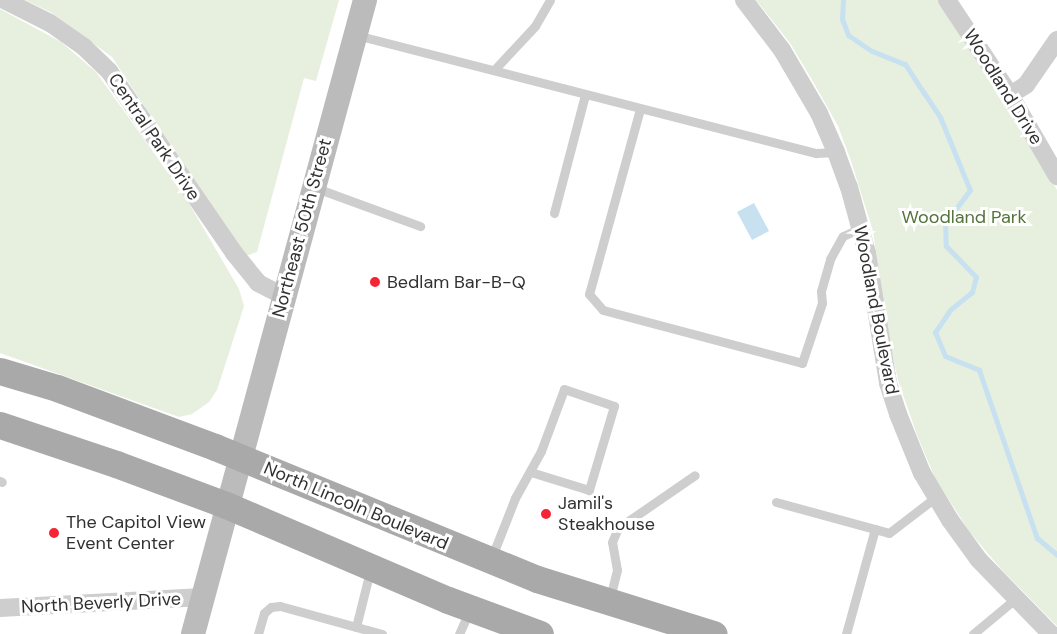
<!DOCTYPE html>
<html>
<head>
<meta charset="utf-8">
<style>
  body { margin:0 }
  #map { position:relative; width:1057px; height:634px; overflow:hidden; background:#fff; font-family:"DM Sans",sans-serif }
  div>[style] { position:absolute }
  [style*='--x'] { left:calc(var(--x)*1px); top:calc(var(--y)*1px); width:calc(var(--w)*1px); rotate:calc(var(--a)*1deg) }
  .green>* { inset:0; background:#e7efde }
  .water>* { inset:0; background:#c8e1f0 }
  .stream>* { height:5px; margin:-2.5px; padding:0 2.5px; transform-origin:2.5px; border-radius:2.5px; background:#c8e1f0 }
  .service>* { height:9px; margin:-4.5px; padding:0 4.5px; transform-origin:4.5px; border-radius:4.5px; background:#cecece }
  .minor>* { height:18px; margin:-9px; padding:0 9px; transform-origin:9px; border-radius:9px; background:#cecece }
  .secondary>* { height:24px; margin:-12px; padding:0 12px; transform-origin:12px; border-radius:12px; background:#bbb }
  .primary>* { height:27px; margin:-13.5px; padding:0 13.5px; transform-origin:13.5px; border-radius:13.5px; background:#a9a9a9 }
  .dots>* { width:16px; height:16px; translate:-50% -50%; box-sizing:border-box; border:3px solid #fff; border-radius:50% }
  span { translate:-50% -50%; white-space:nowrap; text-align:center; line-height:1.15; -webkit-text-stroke:6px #fff; paint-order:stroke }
  .street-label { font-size:18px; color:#313131 }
  .park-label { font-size:18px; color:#547239 }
  .poi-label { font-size:18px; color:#313131 }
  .left { translate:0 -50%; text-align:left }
</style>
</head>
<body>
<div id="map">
  <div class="green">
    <i style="clip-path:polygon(25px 0,339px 0,316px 81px,304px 78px,257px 252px,243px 257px,112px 57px,52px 13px)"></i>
    <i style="clip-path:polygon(756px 0,938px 0,1016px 120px,1057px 190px,1057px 626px,1001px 569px,969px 531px,935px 478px,917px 435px,898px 380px,887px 330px,873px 231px,851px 161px,838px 126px,815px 85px,790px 43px)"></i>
    <i style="clip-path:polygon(0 9px,61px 42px,96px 72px,184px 195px,239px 289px,244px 306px,217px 390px,209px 402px,192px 414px,179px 417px,0 353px)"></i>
  </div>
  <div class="water">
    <i style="clip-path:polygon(754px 203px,769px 231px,752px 240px,737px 212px)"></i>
  </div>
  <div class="stream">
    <i style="--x:843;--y:0;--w:19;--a:93"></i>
    <i style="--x:842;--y:19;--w:17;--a:69"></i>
    <i style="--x:848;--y:35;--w:29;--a:34"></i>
    <i style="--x:872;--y:51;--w:35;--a:22"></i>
    <i style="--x:905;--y:64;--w:35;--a:57"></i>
    <i style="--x:924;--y:93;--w:29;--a:56"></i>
    <i style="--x:940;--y:117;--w:79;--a:67.7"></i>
    <i style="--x:970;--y:190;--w:41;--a:127.1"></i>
    <i style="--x:945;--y:223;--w:23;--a:88"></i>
    <i style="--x:946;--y:246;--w:43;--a:45.9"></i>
    <i style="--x:976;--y:277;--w:16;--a:105"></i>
    <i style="--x:972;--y:292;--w:28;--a:141"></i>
    <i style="--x:950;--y:310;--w:27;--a:124"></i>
    <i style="--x:935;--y:332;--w:26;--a:67"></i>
    <i style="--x:945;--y:356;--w:37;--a:22"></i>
    <i style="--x:979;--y:370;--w:178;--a:71"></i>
    <i style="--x:1037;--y:538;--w:26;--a:40"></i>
  </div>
  <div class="service">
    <i style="--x:356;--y:35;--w:475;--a:14.4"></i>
    <i style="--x:816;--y:153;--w:20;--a:-3"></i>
    <i style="--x:494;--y:70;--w:60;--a:-47"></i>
    <i style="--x:535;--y:26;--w:30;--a:-60"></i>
    <i style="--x:640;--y:109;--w:192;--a:105.4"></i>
    <i style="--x:589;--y:294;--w:21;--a:49"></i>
    <i style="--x:603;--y:310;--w:206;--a:14.9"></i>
    <i style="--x:802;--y:363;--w:63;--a:-71.6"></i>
    <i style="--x:822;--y:303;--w:12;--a:-95"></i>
    <i style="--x:821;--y:291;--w:33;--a:-74"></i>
    <i style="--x:830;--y:259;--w:26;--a:-61"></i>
    <i style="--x:843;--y:236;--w:20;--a:-24"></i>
    <i style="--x:316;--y:188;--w:111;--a:20.1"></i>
    <i style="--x:554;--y:213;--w:122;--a:-75.3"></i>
    <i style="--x:0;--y:481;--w:2;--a:27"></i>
    <i style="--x:776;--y:502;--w:117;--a:15.3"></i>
    <i style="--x:889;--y:533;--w:59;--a:-37.5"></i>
    <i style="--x:491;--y:559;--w:66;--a:-68.5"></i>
    <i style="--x:515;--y:498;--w:54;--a:-61"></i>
    <i style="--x:541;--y:451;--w:66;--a:-69.6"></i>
    <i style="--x:564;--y:389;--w:53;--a:18.8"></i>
    <i style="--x:614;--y:406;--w:88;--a:106.6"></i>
    <i style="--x:589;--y:490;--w:61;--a:-162.8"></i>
    <i style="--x:610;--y:598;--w:29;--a:-76"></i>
    <i style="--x:617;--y:570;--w:28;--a:-100"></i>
    <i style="--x:612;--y:542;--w:15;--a:-67"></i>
    <i style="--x:618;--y:528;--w:93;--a:-34.5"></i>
    <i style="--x:356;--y:627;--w:58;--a:-76"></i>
    <i style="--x:258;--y:634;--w:22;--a:-74"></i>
    <i style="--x:264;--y:613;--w:9;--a:-41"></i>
    <i style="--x:271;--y:607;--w:9;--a:-6"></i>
    <i style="--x:280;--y:606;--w:106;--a:15.4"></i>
    <i style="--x:459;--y:634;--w:24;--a:-66"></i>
    <i style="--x:846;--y:634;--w:109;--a:-74.6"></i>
    <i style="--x:973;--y:634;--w:56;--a:-39.9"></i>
  </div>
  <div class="minor">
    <i style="--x:4;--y:0;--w:51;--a:26.6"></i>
    <i style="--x:50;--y:23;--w:42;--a:35.2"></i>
    <i style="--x:84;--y:47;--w:35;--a:44"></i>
    <i style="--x:109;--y:71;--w:221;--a:55.5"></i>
    <i style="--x:234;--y:253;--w:38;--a:51"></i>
    <i style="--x:258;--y:283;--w:29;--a:27"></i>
    <i style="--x:744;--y:0;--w:63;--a:52.8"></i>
    <i style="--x:782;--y:50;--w:73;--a:59.6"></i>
    <i style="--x:819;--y:113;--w:43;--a:66.4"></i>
    <i style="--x:836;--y:152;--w:37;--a:70"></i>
    <i style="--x:849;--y:187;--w:68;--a:74.7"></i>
    <i style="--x:867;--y:253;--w:132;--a:80.8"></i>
    <i style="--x:888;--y:383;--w:33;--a:72"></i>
    <i style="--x:898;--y:414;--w:64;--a:67.9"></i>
    <i style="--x:922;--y:473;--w:55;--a:59.2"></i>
    <i style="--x:950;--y:520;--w:49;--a:54.1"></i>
    <i style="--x:979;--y:560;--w:103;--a:45.8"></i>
    <i style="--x:947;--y:0;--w:114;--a:56.4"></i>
    <i style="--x:1010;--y:95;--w:94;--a:59.9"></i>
    <i style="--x:1010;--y:95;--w:19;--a:-32"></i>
    <i style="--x:1026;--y:85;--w:55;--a:-55.4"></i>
    <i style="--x:0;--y:608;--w:203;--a:-3.1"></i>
  </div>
  <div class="secondary">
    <i style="--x:193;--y:634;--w:657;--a:-74.82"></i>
  </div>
  <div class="primary">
    <i style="--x:0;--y:371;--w:59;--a:16.6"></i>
    <i style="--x:57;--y:388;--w:169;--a:20.5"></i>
    <i style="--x:215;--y:447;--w:348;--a:22.3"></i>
    <i style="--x:537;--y:579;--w:185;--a:17.3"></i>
    <i style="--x:0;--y:425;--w:122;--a:18.6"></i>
    <i style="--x:116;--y:464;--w:117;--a:20.4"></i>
    <i style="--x:226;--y:505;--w:241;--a:23.2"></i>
    <i style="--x:448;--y:600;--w:98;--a:20.3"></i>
  </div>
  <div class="dots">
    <i style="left:375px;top:282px;background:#f72435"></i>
    <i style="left:546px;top:514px;background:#f72435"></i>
    <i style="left:54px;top:533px;background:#f72435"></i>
  </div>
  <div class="street-label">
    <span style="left:1003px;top:87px;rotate:58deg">Woodland Drive</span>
    <span style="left:154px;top:137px;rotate:56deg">Central Park Drive</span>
    <span style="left:302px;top:228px;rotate:-75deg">Northeast 50th Street</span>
    <span style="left:876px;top:310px;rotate:79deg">Woodland Boulevard</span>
    <span style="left:356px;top:506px;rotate:23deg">North Lincoln Boulevard</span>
    <span style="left:101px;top:603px;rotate:-3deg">North Beverly Drive</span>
  </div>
  <div class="park-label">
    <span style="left:964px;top:217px">Woodland Park</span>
  </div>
  <div class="poi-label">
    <span class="left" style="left:387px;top:282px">Bedlam Bar-B-Q</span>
    <span class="left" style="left:558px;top:514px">Jamil's<br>Steakhouse</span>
    <span class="left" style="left:66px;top:533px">The Capitol View<br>Event Center</span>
  </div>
</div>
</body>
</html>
